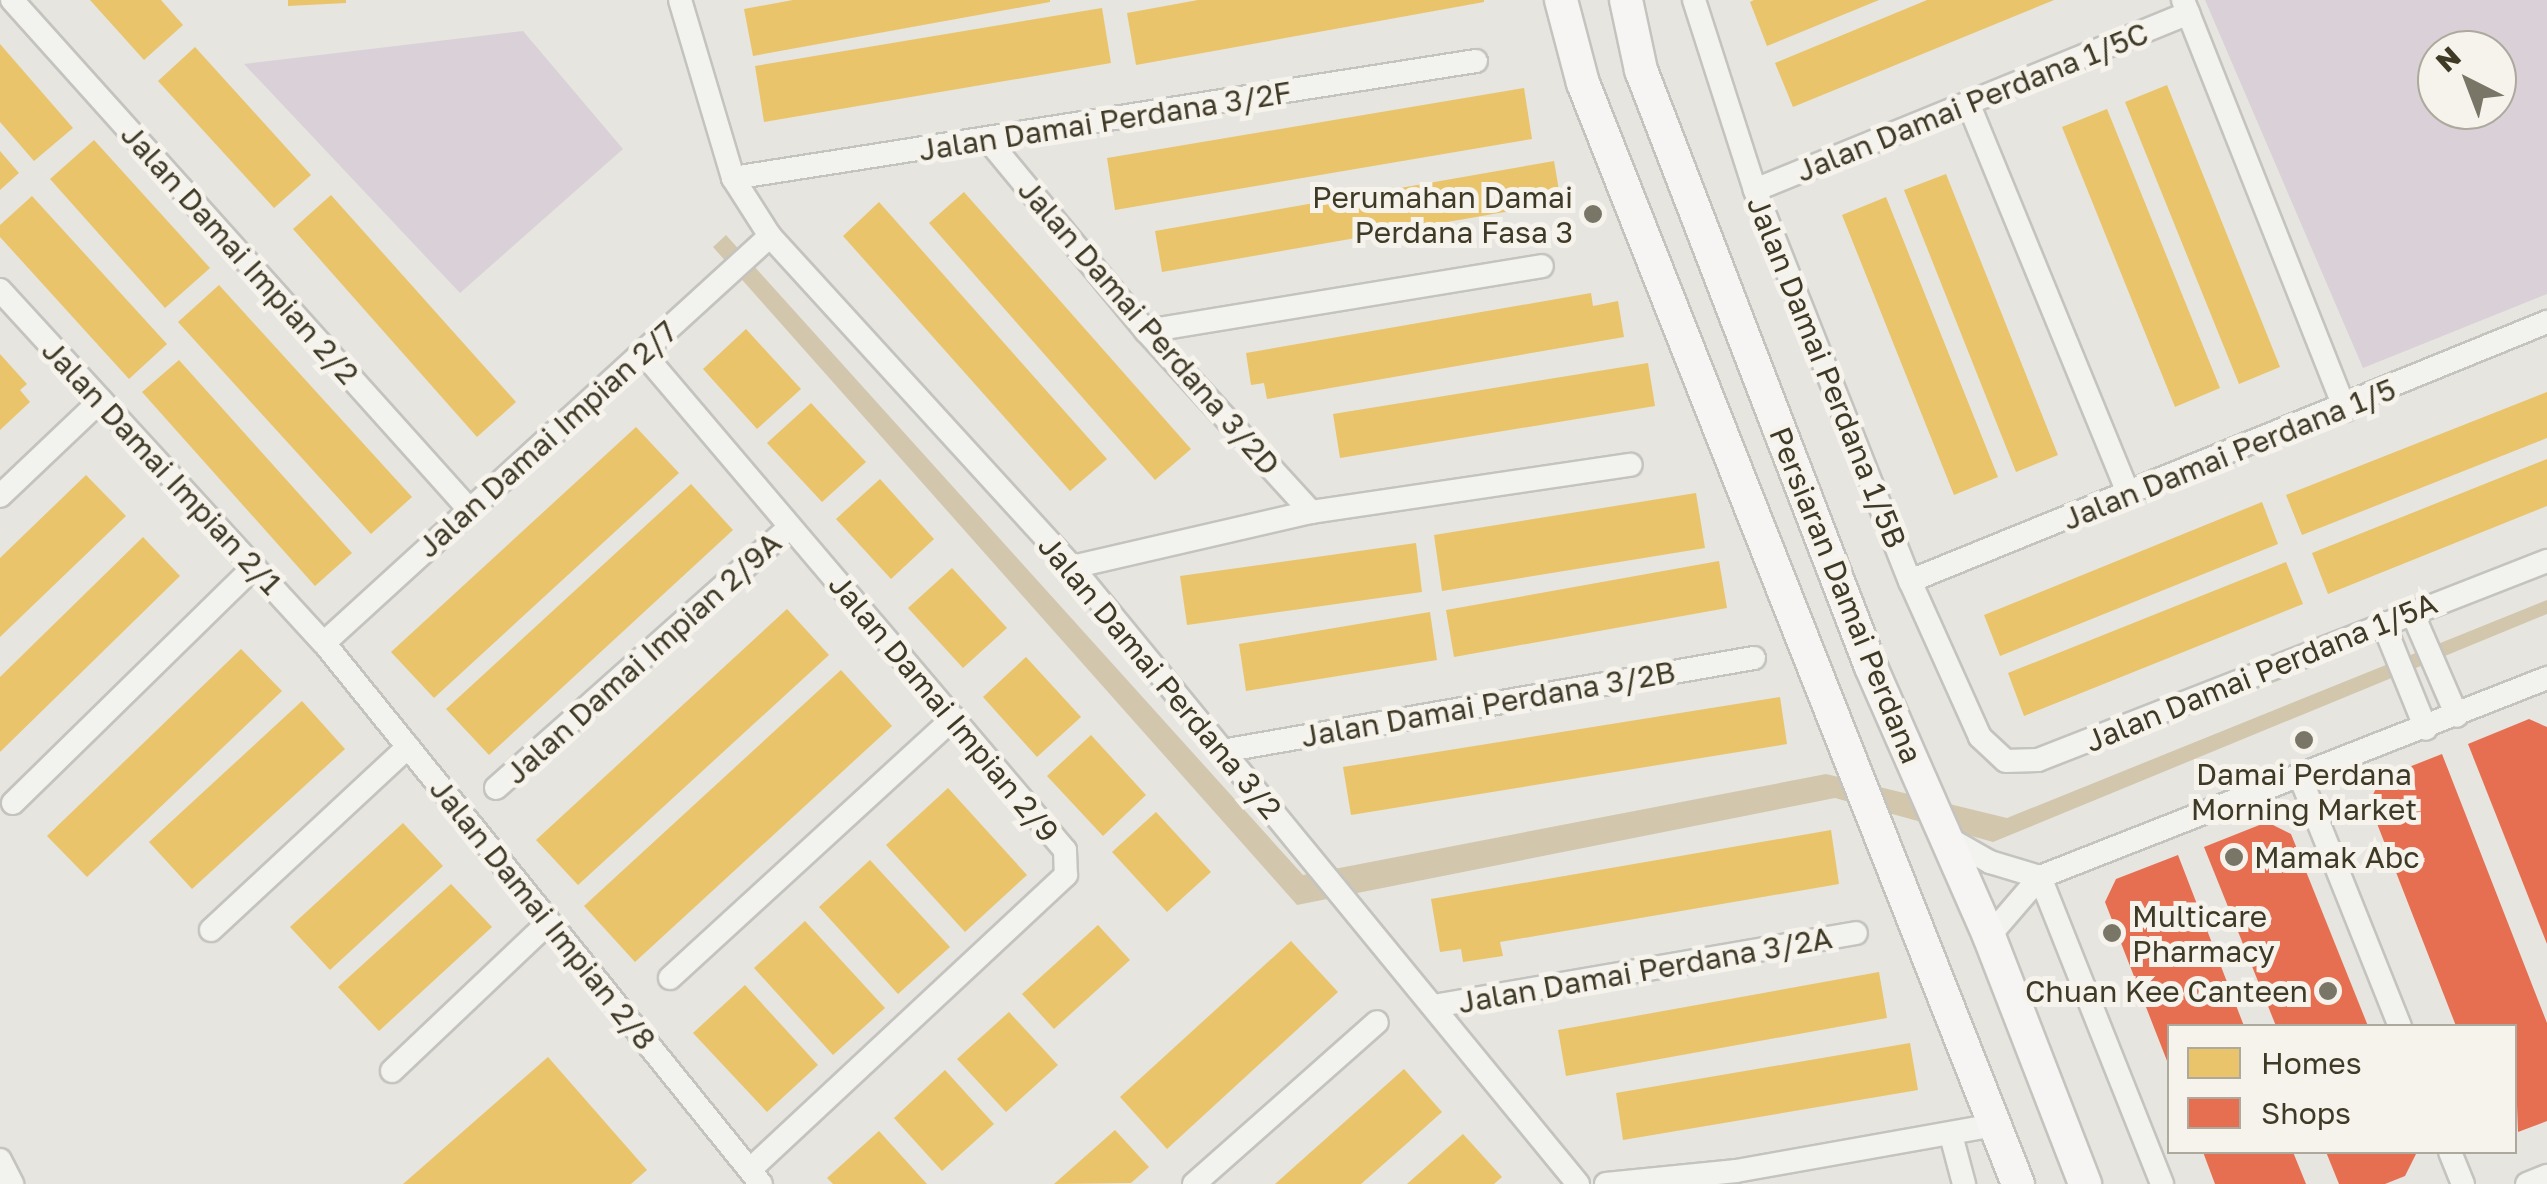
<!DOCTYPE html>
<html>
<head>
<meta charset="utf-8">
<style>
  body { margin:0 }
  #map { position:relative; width:2547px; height:1184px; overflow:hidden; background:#e6e5e0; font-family:"Golos Text",sans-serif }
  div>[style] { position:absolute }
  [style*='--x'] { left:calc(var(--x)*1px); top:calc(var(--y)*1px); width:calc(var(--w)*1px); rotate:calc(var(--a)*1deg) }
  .green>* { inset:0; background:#dad0d8 }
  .water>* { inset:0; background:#d2c7ad }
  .homes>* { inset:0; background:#e9c46a }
  .shops>* { inset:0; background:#e76f51 }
  .roads { filter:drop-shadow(2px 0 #c4c3be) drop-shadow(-2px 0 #c4c3be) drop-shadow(0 2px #c4c3be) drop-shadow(0 -2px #c4c3be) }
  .minor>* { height:22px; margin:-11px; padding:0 11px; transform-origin:11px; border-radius:11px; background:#f2f2ef }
  .secondary>* { height:32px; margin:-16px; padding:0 16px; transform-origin:16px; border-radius:16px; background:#f6f5f4 }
  .dots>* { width:28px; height:28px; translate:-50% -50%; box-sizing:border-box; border:5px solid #f6f3ed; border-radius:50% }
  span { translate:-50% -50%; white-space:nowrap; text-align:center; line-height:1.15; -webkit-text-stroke:10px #f6f3ed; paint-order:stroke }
  .street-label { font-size:30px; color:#3f3a26 }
  .poi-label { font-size:30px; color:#3f3a26 }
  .right { translate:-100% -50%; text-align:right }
  .left { translate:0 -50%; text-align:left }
  .legend { position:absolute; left:2167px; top:1024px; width:350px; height:130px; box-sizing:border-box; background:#f6f3ed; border:2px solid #ada99d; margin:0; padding:12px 18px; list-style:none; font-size:30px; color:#3f3a26 }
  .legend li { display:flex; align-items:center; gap:20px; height:50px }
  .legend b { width:50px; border:2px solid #ada99d }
  .north { position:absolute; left:2417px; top:30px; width:100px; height:100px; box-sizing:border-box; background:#f6f3ed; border:2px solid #ada99d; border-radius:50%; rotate:318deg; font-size:28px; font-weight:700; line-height:40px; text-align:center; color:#3f3a26 }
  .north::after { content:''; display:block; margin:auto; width:35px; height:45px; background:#797667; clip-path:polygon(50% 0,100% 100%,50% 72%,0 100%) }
</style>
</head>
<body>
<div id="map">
  <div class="green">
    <i style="clip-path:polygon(evenodd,2205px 0,2547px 0,2547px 294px,2363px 368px,2205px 0,2437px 50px,2497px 50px,2497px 110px,2437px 110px,2437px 50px)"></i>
    <i style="clip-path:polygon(523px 31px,623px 149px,460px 293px,244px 64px)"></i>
  </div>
  <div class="water">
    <i style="clip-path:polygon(726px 235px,1303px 875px,1826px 774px,2007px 818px,2547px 600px,2547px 614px,1993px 842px,1835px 798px,1297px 905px,713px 247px)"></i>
  </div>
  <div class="homes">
    <i style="clip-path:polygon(90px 0,161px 0,183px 25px,144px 60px)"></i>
    <i style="clip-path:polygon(288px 0,346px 0,346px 3px,288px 6px)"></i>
    <i style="clip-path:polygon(793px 0,1050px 0,1050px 2px,753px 56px,744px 9px)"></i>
    <i style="clip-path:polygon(1198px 0,1484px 0,1484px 2px,1136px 65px,1127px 13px)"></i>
    <i style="clip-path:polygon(1879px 0,1767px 46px,1750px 2px,1754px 0)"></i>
    <i style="clip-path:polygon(1927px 0,2054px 0,1793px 107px,1775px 63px)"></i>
    <i style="clip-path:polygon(1102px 8px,1111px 63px,764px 122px,755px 66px)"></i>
    <i style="clip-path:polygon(0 44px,73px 128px,34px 161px,0 122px)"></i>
    <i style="clip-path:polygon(195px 47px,311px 175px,274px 208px,158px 81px)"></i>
    <i style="clip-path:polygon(2167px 85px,2280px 367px,2239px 384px,2125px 102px)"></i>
    <i style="clip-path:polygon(1524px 88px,1532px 139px,1115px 210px,1107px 158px)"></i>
    <i style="clip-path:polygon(2107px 109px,2220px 388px,2175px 407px,2062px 127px)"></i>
    <i style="clip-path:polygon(94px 140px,210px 268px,165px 308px,50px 179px)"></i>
    <i style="clip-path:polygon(0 151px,19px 173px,0 190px)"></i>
    <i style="clip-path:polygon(1554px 161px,1561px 202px,1162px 272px,1155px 231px)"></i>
    <i style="clip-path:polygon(1946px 174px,2058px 455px,2016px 472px,1904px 190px)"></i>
    <i style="clip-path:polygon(964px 192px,1191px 449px,1155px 480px,929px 223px)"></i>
    <i style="clip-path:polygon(331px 195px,516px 402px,477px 437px,293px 229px)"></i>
    <i style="clip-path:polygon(32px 196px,167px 344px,129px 379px,0 237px,0 225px)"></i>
    <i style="clip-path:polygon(1886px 197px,1998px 477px,1954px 495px,1842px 215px)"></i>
    <i style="clip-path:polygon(879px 202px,1107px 459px,1070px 491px,843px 236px)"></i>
    <i style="clip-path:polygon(219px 285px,412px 497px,371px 534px,178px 322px)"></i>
    <i style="clip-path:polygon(1591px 293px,1593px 306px,1618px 301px,1624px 337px,1267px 399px,1264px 383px,1251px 385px,1246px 353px)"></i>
    <i style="clip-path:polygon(746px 329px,801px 389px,757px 429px,703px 369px)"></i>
    <i style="clip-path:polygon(0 354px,27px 384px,20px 390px,30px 402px,0 430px)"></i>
    <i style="clip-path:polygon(179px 360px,352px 553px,315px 586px,142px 392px)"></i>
    <i style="clip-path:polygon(1648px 363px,1655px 406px,1340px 458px,1333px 414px)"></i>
    <i style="clip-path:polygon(2547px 392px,2547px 438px,2302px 535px,2286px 495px)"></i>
    <i style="clip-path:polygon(811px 403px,866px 462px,822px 502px,767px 443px)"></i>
    <i style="clip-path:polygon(636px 427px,679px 473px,434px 698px,391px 652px)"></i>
    <i style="clip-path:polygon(2547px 459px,2547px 506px,2328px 594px,2312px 553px)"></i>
    <i style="clip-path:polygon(86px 475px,126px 516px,0 637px,0 558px)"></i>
    <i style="clip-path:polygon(880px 479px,934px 539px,891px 579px,836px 519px)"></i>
    <i style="clip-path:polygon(691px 484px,733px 530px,489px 755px,446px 709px)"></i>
    <i style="clip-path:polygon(1696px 493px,1705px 548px,1442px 591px,1434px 535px)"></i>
    <i style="clip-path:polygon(2262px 502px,2278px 544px,2000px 656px,1984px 615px)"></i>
    <i style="clip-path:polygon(143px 537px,180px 576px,0 752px,0 677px)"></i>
    <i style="clip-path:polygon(1416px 543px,1422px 592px,1187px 625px,1180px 576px)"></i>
    <i style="clip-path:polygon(1719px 561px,1727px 608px,1454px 657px,1446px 610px)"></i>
    <i style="clip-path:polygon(2286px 562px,2303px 604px,2024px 716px,2008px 673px)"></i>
    <i style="clip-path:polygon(952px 568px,1007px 628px,963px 668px,908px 608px)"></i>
    <i style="clip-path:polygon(787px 609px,829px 655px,578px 885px,536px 840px)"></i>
    <i style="clip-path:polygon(1430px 612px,1437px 660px,1246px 691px,1239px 644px)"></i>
    <i style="clip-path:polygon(241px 649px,282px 691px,87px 877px,47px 836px)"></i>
    <i style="clip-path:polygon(1026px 657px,1081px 717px,1037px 757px,983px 697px)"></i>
    <i style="clip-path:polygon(841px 670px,892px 726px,635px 962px,584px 906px)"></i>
    <i style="clip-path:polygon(1780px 697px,1787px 744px,1351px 815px,1343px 767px)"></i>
    <i style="clip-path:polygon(302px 701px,345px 749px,192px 889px,149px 842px)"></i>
    <i style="clip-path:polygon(1091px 735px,1146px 795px,1103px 836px,1047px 776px)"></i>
    <i style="clip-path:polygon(948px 788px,1027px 875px,965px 932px,886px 845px)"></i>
    <i style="clip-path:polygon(1156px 812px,1211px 872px,1167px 912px,1112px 852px)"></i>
    <i style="clip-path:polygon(403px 823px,443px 866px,330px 970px,290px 927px)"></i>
    <i style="clip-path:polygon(1831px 830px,1839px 884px,1500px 942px,1503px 956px,1463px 962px,1461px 949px,1440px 952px,1431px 899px)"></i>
    <i style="clip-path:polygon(870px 860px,950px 947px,898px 994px,819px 907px)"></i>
    <i style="clip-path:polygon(451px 884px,492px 927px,379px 1031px,338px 987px)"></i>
    <i style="clip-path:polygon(805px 921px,885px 1008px,833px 1055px,754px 968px)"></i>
    <i style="clip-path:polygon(1098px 925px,1130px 960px,1054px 1029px,1022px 994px)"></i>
    <i style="clip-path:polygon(1291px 941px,1338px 992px,1167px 1149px,1120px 1097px)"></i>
    <i style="clip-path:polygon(1879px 972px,1887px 1018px,1566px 1076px,1558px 1030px)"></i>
    <i style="clip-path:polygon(745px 985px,818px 1065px,767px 1112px,693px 1033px)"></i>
    <i style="clip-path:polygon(1009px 1012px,1058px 1065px,1006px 1112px,957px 1059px)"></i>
    <i style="clip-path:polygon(1910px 1043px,1918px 1090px,1623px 1140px,1616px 1093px)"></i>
    <i style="clip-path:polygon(548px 1057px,647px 1170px,631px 1184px,403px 1184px)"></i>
    <i style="clip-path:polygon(1404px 1069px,1442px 1112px,1404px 1146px,1361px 1184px,1275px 1184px)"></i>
    <i style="clip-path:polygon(945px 1070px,994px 1124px,942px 1171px,894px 1118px)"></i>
    <i style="clip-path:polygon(1115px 1130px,1149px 1167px,1131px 1183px,1054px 1184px)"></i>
    <i style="clip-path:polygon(879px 1131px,927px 1184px,833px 1184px,827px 1178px)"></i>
    <i style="clip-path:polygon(1463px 1134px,1502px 1177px,1494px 1184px,1407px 1184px)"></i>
  </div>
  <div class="shops">
    <i style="clip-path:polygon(2529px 719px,2547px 727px,2547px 944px,2468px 744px)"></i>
    <i style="clip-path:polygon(2442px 754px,2547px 1023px,2547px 1121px,2518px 1132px,2514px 1026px,2456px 1026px,2369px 803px,2381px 778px)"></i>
    <i style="clip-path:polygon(2267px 822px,2291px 834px,2368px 1026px,2276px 1026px,2204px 847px)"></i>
    <i style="clip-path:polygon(2178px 855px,2244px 1026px,2170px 1026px,2169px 1066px,2105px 902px,2116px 879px)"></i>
    <i style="clip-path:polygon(2203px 1152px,2293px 1152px,2306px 1184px,2215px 1184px)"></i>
    <i style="clip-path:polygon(2326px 1152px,2417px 1152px,2405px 1176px,2385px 1184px,2339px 1184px)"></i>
  </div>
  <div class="roads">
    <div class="minor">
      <i style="--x:12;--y:0;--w:683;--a:48.09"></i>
      <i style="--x:680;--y:0;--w:186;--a:73.4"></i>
      <i style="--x:733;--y:178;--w:69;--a:57.5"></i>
      <i style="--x:770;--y:236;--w:448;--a:47.6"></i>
      <i style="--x:1072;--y:567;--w:798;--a:50.64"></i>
      <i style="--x:1694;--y:0;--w:200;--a:72.2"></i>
      <i style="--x:1755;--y:190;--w:421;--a:68.4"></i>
      <i style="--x:1910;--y:581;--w:171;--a:65.8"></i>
      <i style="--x:1980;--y:737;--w:35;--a:43"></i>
      <i style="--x:2006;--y:761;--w:32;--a:-2"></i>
      <i style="--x:2038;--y:760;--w:547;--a:-21.35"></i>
      <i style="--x:2183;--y:0;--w:441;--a:68.4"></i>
      <i style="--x:1969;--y:105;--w:422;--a:67.7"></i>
      <i style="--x:988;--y:140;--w:248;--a:50.4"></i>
      <i style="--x:1146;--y:331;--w:245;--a:47.6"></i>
      <i style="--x:733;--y:178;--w:752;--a:-8.95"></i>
      <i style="--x:1755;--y:190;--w:468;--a:-22.2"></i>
      <i style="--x:0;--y:290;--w:479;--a:47.5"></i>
      <i style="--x:324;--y:643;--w:695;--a:51.07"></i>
      <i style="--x:1146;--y:331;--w:401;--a:-9.3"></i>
      <i style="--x:643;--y:353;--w:652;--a:49.67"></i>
      <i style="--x:1065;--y:850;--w:25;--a:88"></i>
      <i style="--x:1066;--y:875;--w:432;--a:137"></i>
      <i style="--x:0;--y:496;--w:139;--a:-43.5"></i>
      <i style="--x:1072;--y:567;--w:245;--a:-13"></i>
      <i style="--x:1311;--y:512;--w:323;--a:-8.4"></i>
      <i style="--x:1910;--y:581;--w:688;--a:-22.13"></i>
      <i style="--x:2412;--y:612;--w:113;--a:66.6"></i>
      <i style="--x:2383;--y:623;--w:114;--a:67.9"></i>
      <i style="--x:324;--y:643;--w:604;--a:-42.38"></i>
      <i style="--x:1222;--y:751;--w:540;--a:-9.92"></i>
      <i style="--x:2301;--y:779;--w:266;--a:68.2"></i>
      <i style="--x:496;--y:788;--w:393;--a:-41.6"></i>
      <i style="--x:13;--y:803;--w:337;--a:-44.4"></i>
      <i style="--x:1946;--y:837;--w:51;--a:29.6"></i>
      <i style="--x:1990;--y:862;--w:52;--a:16.7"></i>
      <i style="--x:2040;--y:877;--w:330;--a:68.3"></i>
      <i style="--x:211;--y:930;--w:269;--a:-42.9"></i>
      <i style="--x:1989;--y:936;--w:78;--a:-49.2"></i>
      <i style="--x:2040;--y:877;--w:545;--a:-21.43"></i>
      <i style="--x:670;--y:978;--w:385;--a:-42.5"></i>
      <i style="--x:1434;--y:1006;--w:428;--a:-9.8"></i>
      <i style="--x:392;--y:1071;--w:216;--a:-43.5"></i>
      <i style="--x:1951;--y:1135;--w:51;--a:75.1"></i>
      <i style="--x:2450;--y:1152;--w:35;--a:68"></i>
      <i style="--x:0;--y:1160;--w:27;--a:63"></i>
      <i style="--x:1194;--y:1184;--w:244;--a:-41.5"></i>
      <i style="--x:1606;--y:1184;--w:131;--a:-5.7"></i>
      <i style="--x:1736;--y:1171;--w:262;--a:-10.1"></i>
      <i style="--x:2527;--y:1184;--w:22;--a:-22"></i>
    </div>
    <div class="secondary">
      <i style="--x:1561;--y:0;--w:86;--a:75.2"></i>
      <i style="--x:1583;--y:83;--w:1184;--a:68.44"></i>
      <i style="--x:1626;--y:0;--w:72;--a:77.9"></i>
      <i style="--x:1641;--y:70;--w:640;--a:68.93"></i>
      <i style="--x:1871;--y:667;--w:294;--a:66.3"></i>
      <i style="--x:1989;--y:936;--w:266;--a:68.8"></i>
    </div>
  </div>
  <div class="dots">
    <i style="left:1593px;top:214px;background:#797667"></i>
    <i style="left:2304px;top:740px;background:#797667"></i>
    <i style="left:2234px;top:857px;background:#797667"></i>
    <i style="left:2112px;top:933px;background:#797667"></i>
    <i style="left:2328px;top:991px;background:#797667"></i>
  </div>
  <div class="street-label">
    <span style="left:1972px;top:102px;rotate:-22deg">Jalan Damai Perdana 1/5C</span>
    <span style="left:1105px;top:121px;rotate:-9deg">Jalan Damai Perdana 3/2F</span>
    <span style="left:240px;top:254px;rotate:48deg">Jalan Damai Impian 2/2</span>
    <span style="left:1149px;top:327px;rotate:49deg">Jalan Damai Perdana 3/2D</span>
    <span style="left:1827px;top:372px;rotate:68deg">Jalan Damai Perdana 1/5B</span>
    <span style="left:547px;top:439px;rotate:-42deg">Jalan Damai Impian 2/7</span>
    <span style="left:2229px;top:454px;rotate:-22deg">Jalan Damai Perdana 1/5</span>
    <span style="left:162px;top:467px;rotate:47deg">Jalan Damai Impian 2/1</span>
    <span style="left:1846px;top:595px;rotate:68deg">Persiaran Damai Perdana</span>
    <span style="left:643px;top:658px;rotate:-42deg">Jalan Damai Impian 2/9A</span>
    <span style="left:2261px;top:672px;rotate:-22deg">Jalan Damai Perdana 1/5A</span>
    <span style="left:1160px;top:677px;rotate:50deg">Jalan Damai Perdana 3/2</span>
    <span style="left:1488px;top:704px;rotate:-10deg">Jalan Damai Perdana 3/2B</span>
    <span style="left:944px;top:708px;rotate:50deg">Jalan Damai Impian 2/9</span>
    <span style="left:543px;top:914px;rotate:51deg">Jalan Damai Impian 2/8</span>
    <span style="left:1645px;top:970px;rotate:-10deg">Jalan Damai Perdana 3/2A</span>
  </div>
  <div class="poi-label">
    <span class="right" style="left:1573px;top:214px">Perumahan Damai<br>Perdana Fasa 3</span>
    <span style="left:2304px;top:791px">Damai Perdana<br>Morning Market</span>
    <span class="left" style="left:2254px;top:857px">Mamak Abc</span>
    <span class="left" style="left:2132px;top:933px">Multicare<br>Pharmacy</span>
    <span class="right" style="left:2308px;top:991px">Chuan Kee Canteen</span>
  </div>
  <ul class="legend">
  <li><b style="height:28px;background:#e9c46a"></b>Homes</li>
  <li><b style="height:28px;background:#e76f51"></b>Shops</li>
  </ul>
  <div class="north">N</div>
</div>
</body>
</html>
